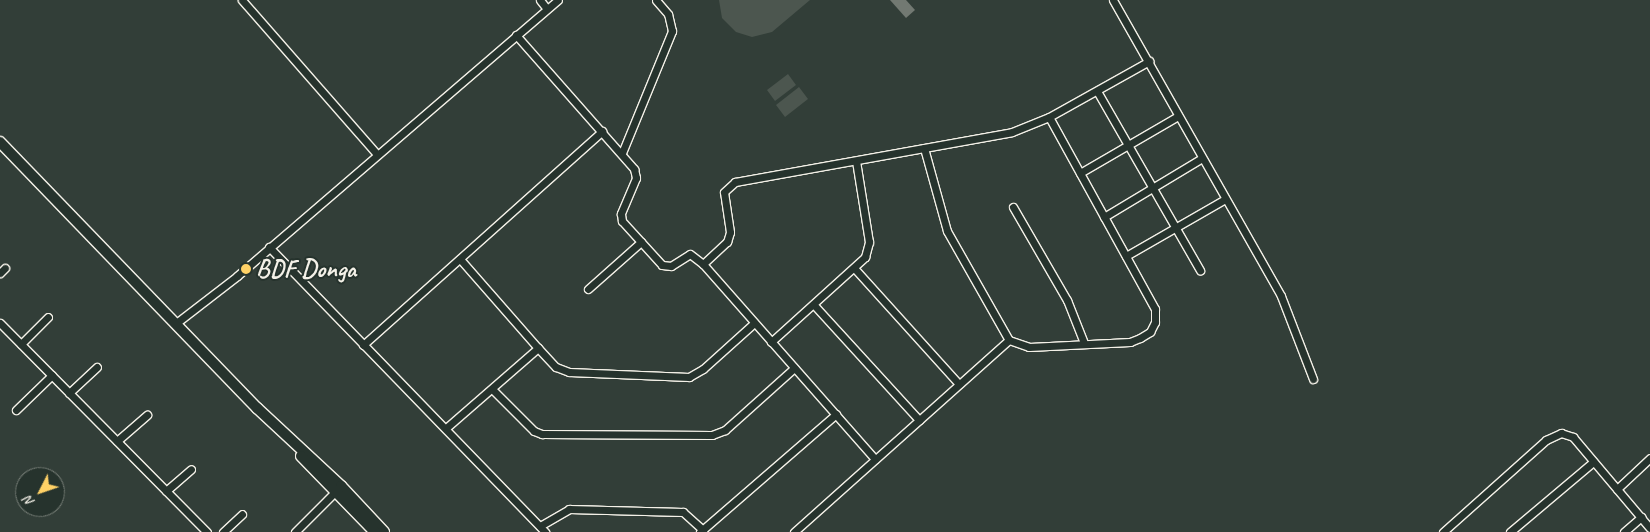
<!DOCTYPE html>
<html>
<head>
<meta charset="utf-8">
<style>
  body { margin:0 }
  #map { position:relative; width:1650px; height:532px; overflow:hidden; background:#323e38; font-family:Caveat,sans-serif }
  div>[style] { position:absolute }
  [style*='--x'] { left:calc(var(--x)*1px); top:calc(var(--y)*1px); width:calc(var(--w)*1px); rotate:calc(var(--a)*1deg) }
  .green>* { inset:0; background:#4c564f }
  .water>* { inset:0; background:#727972 }
  .roads { filter:drop-shadow(1px 0 #f4f1e8) drop-shadow(-1px 0 #f4f1e8) drop-shadow(0 1px #f4f1e8) drop-shadow(0 -1px #f4f1e8) }
  .minor>* { height:7px; margin:-3.5px; padding:0 3.5px; transform-origin:3.5px; border-radius:3.5px; background:#26332d }
  .secondary>* { height:10px; margin:-5px; padding:0 5px; transform-origin:5px; border-radius:5px; background:#26332d }
  .dots>* { width:14px; height:14px; translate:-50% -50%; box-sizing:border-box; border:2px solid #26332d; border-radius:50% }
  span { translate:-50% -50%; white-space:nowrap; text-align:center; line-height:1.15; -webkit-text-stroke:4px #26332d; paint-order:stroke }
  .poi-label { font-size:25px; color:#f4f1e8; font-weight:700 }
  .left { translate:0 -50%; text-align:left }
  .north { position:absolute; left:15px; top:467px; width:50px; height:50px; box-sizing:border-box; background:#26332d; border:1px solid #787f78; border-radius:50%; rotate:229deg; font-size:14px; font-weight:700; line-height:20px; text-align:center; color:#f4f1e8 }
  .north::after { content:''; display:block; margin:auto; width:18px; height:22px; background:#ffd166; clip-path:polygon(50% 0,100% 100%,50% 72%,0 100%) }
</style>
</head>
<body>
<div id="map">
  <div class="green">
    <i style="clip-path:polygon(719px 0,810px 0,772px 32px,752px 37px,736px 32px,722px 18px)"></i>
    <i style="clip-path:polygon(788px 74px,796px 85px,775px 101px,767px 90px)"></i>
    <i style="clip-path:polygon(799px 87px,808px 99px,785px 117px,776px 105px)"></i>
  </div>
  <div class="water">
    <i style="clip-path:polygon(890px 0,906px 0,915px 10px,906px 18px)"></i>
  </div>
  <div class="roads">
    <div class="minor">
      <i style="--x:242;--y:0;--w:205;--a:48.8"></i>
      <i style="--x:540;--y:0;--w:11;--a:52"></i>
      <i style="--x:1113;--y:0;--w:340;--a:60.4"></i>
      <i style="--x:1281;--y:296;--w:89;--a:68.9"></i>
      <i style="--x:516;--y:35;--w:179;--a:48.6"></i>
      <i style="--x:634;--y:169;--w:9;--a:77"></i>
      <i style="--x:636;--y:178;--w:39;--a:113"></i>
      <i style="--x:621;--y:214;--w:7;--a:82"></i>
      <i style="--x:622;--y:221;--w:59;--a:47.7"></i>
      <i style="--x:662;--y:265;--w:9;--a:6"></i>
      <i style="--x:671;--y:266;--w:22;--a:-32"></i>
      <i style="--x:690;--y:254;--w:16;--a:38"></i>
      <i style="--x:703;--y:264;--w:260;--a:48.6"></i>
      <i style="--x:1097;--y:91;--w:207;--a:60.1"></i>
      <i style="--x:924;--y:148;--w:86;--a:74.5"></i>
      <i style="--x:947;--y:231;--w:125;--a:60.4"></i>
      <i style="--x:1009;--y:340;--w:21;--a:19"></i>
      <i style="--x:1029;--y:347;--w:101;--a:-2.8"></i>
      <i style="--x:1130;--y:342;--w:11;--a:-22"></i>
      <i style="--x:1140;--y:338;--w:12;--a:-31"></i>
      <i style="--x:1150;--y:332;--w:11;--a:-63"></i>
      <i style="--x:1155;--y:322;--w:13;--a:-90"></i>
      <i style="--x:1155;--y:309;--w:219;--a:-118.9"></i>
      <i style="--x:622;--y:153;--w:132;--a:-67.7"></i>
      <i style="--x:672;--y:31;--w:17;--a:-103"></i>
      <i style="--x:668;--y:14;--w:18;--a:-131"></i>
      <i style="--x:1080;--y:173;--w:113;--a:-30.2"></i>
      <i style="--x:1013;--y:207;--w:108;--a:59.9"></i>
      <i style="--x:1067;--y:300;--w:46;--a:68.4"></i>
      <i style="--x:1104;--y:217;--w:114;--a:-31"></i>
      <i style="--x:269;--y:247;--w:397;--a:45.9"></i>
      <i style="--x:1126;--y:256;--w:114;--a:-29.9"></i>
      <i style="--x:460;--y:259;--w:118;--a:48.8"></i>
      <i style="--x:538;--y:348;--w:26;--a:47"></i>
      <i style="--x:556;--y:367;--w:14;--a:21"></i>
      <i style="--x:569;--y:372;--w:120;--a:2.4"></i>
      <i style="--x:689;--y:377;--w:16;--a:-30"></i>
      <i style="--x:703;--y:369;--w:69;--a:-42"></i>
      <i style="--x:703;--y:264;--w:33;--a:-43"></i>
      <i style="--x:727;--y:242;--w:10;--a:-73"></i>
      <i style="--x:730;--y:232;--w:40;--a:-98.5"></i>
      <i style="--x:724;--y:192;--w:15;--a:-42"></i>
      <i style="--x:735;--y:182;--w:281;--a:-10.2"></i>
      <i style="--x:1012;--y:132;--w:40;--a:-22"></i>
      <i style="--x:1049;--y:117;--w:115;--a:-29.2"></i>
      <i style="--x:855;--y:269;--w:155;--a:47.9"></i>
      <i style="--x:0;--y:273;--w:7;--a:-45"></i>
      <i style="--x:588;--y:289;--w:71;--a:-41.6"></i>
      <i style="--x:814;--y:305;--w:156;--a:47.6"></i>
      <i style="--x:0;--y:323;--w:294;--a:45.3"></i>
      <i style="--x:175;--y:324;--w:78;--a:-37.7"></i>
      <i style="--x:237;--y:276;--w:423;--a:-40.7"></i>
      <i style="--x:771;--y:342;--w:127;--a:-42.1"></i>
      <i style="--x:865;--y:257;--w:16;--a:-75"></i>
      <i style="--x:869;--y:242;--w:82;--a:-99.1"></i>
      <i style="--x:21;--y:344;--w:38;--a:-45"></i>
      <i style="--x:363;--y:345;--w:321;--a:-41.8"></i>
      <i style="--x:492;--y:389;--w:59;--a:45"></i>
      <i style="--x:534;--y:431;--w:9;--a:21"></i>
      <i style="--x:542;--y:434;--w:170;--a:0.3"></i>
      <i style="--x:712;--y:435;--w:14;--a:-21"></i>
      <i style="--x:725;--y:430;--w:93;--a:-41.9"></i>
      <i style="--x:69;--y:393;--w:38;--a:-43"></i>
      <i style="--x:16;--y:410;--w:50;--a:-44.2"></i>
      <i style="--x:446;--y:428;--w:122;--a:-41"></i>
      <i style="--x:117;--y:441;--w:40;--a:-41"></i>
      <i style="--x:1617;--y:489;--w:45;--a:-43.2"></i>
      <i style="--x:166;--y:491;--w:33;--a:-41"></i>
      <i style="--x:540;--y:526;--w:34;--a:-30"></i>
      <i style="--x:569;--y:509;--w:114;--a:1.5"></i>
      <i style="--x:683;--y:512;--w:27;--a:42"></i>
      <i style="--x:223;--y:532;--w:26;--a:-43"></i>
      <i style="--x:295;--y:532;--w:59;--a:-45"></i>
      <i style="--x:700;--y:532;--w:180;--a:-40.9"></i>
      <i style="--x:794;--y:532;--w:288;--a:-41.8"></i>
      <i style="--x:1443;--y:532;--w:138;--a:-41.8"></i>
      <i style="--x:1546;--y:440;--w:17;--a:-25"></i>
      <i style="--x:1561;--y:433;--w:13;--a:18"></i>
      <i style="--x:1573;--y:437;--w:119;--a:49.8"></i>
      <i style="--x:1510;--y:532;--w:109;--a:-40.1"></i>
      <i style="--x:1624;--y:532;--w:23;--a:-41"></i>
    </div>
    <div class="secondary">
      <i style="--x:0;--y:142;--w:370;--a:46"></i>
      <i style="--x:257;--y:408;--w:115;--a:42.9"></i>
      <i style="--x:341;--y:486;--w:63;--a:46.9"></i>
      <i style="--x:301;--y:456;--w:106;--a:45.8"></i>
    </div>
  </div>
  <div class="dots">
    <i style="left:246px;top:269px;background:#ffd166"></i>
  </div>
  <div class="poi-label">
    <span class="left" style="left:256px;top:269px">BDF Donga</span>
  </div>
  <div class="north">N</div>
</div>
</body>
</html>
